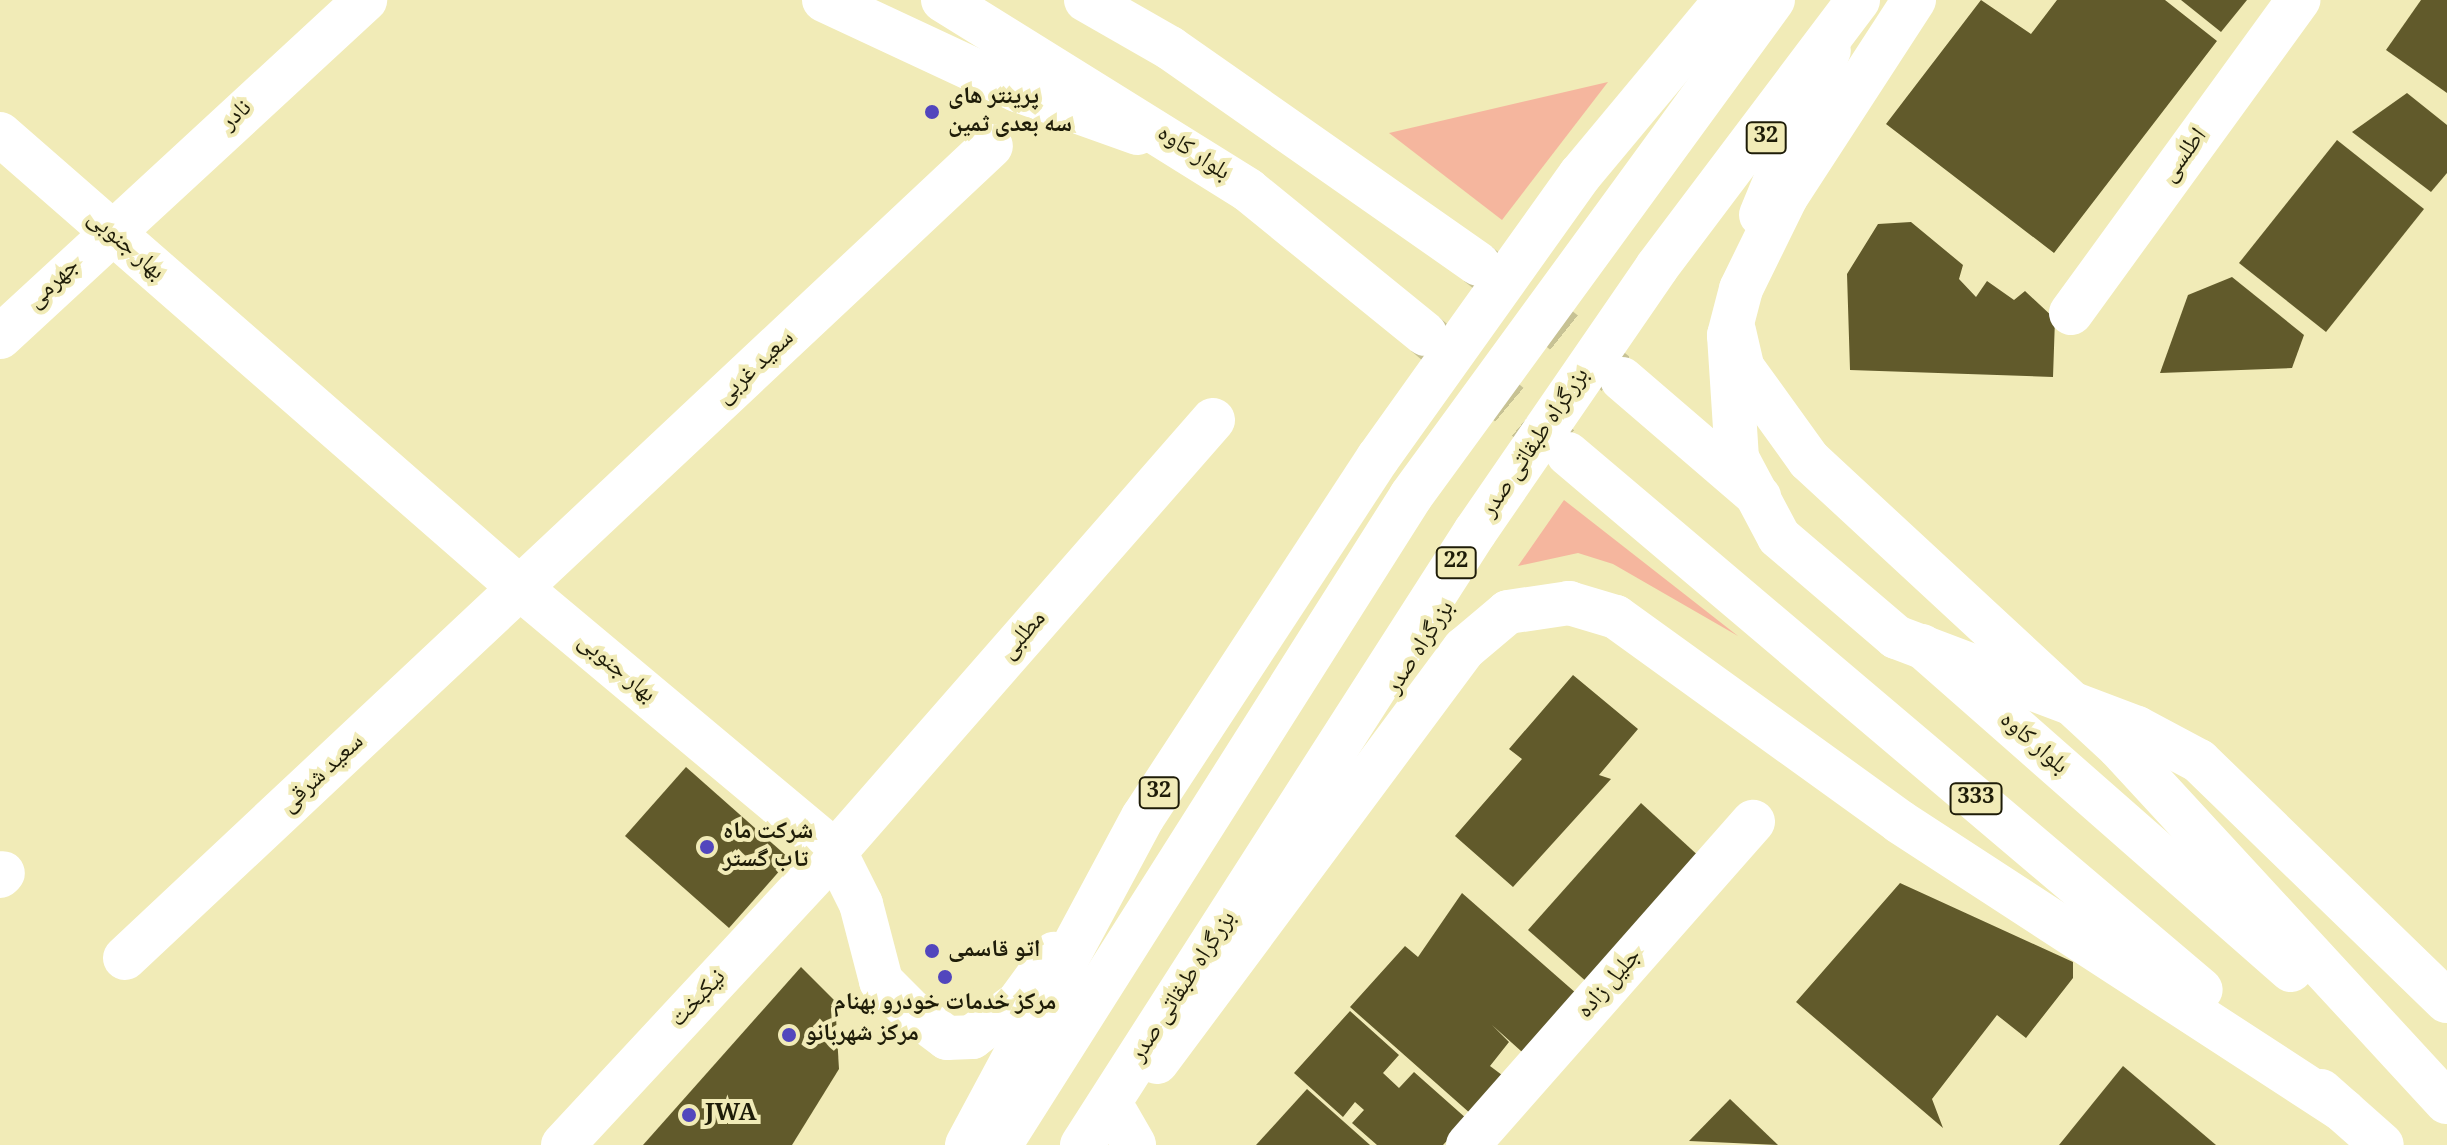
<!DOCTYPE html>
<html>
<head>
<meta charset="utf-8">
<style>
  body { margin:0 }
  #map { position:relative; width:2447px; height:1145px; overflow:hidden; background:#f1ebb7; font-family:Georgia,"Noto Naskh Arabic",serif }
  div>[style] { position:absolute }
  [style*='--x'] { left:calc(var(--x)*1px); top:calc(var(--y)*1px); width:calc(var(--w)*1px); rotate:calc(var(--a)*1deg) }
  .green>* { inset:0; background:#f5b69e }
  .building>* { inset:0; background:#615a2b }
  .major-tunnel>* { height:44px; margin-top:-22px; transform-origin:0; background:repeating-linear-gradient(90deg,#c7c294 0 44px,transparent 0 66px) }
  .minor>* { height:44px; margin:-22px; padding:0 22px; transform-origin:22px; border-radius:22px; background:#fff }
  .major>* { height:44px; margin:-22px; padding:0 22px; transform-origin:22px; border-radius:22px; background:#fff }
  .highway>* { height:44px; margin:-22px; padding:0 22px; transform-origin:22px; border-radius:22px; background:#fff }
  .dots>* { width:22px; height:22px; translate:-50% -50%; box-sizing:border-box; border:4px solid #f1ebb7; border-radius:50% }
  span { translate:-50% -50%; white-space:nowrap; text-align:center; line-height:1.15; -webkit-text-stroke:8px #f1ebb7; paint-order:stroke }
  .shield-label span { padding:2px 6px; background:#f1ebb7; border:2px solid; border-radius:6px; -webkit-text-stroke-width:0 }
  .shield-label { font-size:22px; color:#1e1c08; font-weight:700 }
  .poi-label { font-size:24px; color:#1e1c08; font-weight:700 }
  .left { translate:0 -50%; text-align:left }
  .street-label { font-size:24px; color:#1e1c08 }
</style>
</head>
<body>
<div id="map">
  <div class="green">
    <i style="clip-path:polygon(1608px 82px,1502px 220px,1389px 133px)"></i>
    <i style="clip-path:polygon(1564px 500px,1738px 636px,1613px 564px,1578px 553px,1518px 566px)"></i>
  </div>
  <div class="building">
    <i style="clip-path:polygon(1981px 0,2031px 34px,2057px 0,2165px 0,2217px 41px,2054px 253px,1886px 124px)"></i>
    <i style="clip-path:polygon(2181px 0,2247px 0,2221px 32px)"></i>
    <i style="clip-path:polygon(2421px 0,2447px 0,2447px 93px,2386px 50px)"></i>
    <i style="clip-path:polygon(2407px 93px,2447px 125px,2447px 173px,2431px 192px,2352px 132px)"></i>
    <i style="clip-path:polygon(2337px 140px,2424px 209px,2326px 332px,2239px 263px)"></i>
    <i style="clip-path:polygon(1911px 222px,1963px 265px,1959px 279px,1976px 297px,1987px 281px,2014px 300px,2025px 291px,2055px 319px,2053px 377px,1850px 370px,1847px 274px,1878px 224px)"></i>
    <i style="clip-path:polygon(2232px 277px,2304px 335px,2292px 368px,2160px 373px,2188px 295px)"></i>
    <i style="clip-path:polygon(1573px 675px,1638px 729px,1599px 775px,1611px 779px,1513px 887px,1455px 836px,1522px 759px,1509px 749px)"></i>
    <i style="clip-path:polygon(686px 767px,790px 859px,729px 928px,625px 836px)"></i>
    <i style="clip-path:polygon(1641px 803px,1703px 860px,1588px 983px,1528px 930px)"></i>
    <i style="clip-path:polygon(1900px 883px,2073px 962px,2073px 978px,2026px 1038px,1997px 1015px,1932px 1099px,1943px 1128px,1796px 1002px)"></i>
    <i style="clip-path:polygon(1462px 893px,1585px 1001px,1532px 1061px,1492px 1025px,1509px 1042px,1490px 1066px,1506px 1078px,1471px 1114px,1350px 1007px,1405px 946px,1418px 957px)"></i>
    <i style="clip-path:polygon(801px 967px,835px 1001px,839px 1069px,792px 1145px,643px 1145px)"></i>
    <i style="clip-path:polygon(1350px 1011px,1399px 1055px,1383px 1073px,1399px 1088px,1414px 1072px,1467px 1119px,1443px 1145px,1377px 1145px,1352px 1123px,1364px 1110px,1355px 1102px,1343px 1117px,1294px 1073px)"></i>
    <i style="clip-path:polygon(2123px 1066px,2216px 1145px,2059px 1145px)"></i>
    <i style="clip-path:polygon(1307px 1089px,1370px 1145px,1256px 1145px)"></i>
    <i style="clip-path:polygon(1730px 1099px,1778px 1145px,1689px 1141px)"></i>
  </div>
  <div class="major-tunnel">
    <i style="--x:1478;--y:264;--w:184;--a:38.6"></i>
    <i style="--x:1425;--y:334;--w:187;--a:40"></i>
  </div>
  <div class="minor">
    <i style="--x:824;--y:0;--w:213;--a:25"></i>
    <i style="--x:1017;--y:90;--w:128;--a:19.6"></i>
    <i style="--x:0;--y:134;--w:692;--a:41.13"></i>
    <i style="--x:521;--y:589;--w:410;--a:39.9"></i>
    <i style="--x:835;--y:852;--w:58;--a:63.4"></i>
    <i style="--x:861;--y:904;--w:80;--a:75.4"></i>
    <i style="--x:881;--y:981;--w:42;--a:45"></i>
    <i style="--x:911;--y:1011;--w:45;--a:36.9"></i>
    <i style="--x:947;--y:1038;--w:25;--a:-2"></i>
    <i style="--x:972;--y:1037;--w:57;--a:-36.5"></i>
    <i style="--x:1018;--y:1003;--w:61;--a:-53.7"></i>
    <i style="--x:2071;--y:313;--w:387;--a:-54"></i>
    <i style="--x:0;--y:337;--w:497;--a:-42.7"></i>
    <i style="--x:0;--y:876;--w:4;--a:-45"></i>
    <i style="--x:125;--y:958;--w:1187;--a:-43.16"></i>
    <i style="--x:1117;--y:1115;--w:34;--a:60"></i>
    <i style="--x:563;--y:1145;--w:400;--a:-47.1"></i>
    <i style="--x:835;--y:852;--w:574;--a:-48.81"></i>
    <i style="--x:1468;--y:1145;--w:431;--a:-48.6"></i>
  </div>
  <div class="major">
    <i style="--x:943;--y:0;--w:359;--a:31.9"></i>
    <i style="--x:1248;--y:190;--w:228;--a:39.1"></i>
    <i style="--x:1086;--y:0;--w:97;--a:29.7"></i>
    <i style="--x:1170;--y:48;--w:376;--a:35"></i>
    <i style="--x:1761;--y:215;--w:178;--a:-67.6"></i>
    <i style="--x:1734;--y:331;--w:37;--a:77"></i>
    <i style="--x:1742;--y:367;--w:115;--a:54.2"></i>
    <i style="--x:1809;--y:460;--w:422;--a:42.8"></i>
    <i style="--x:2119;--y:747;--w:483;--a:47.3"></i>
    <i style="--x:1622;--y:379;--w:181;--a:40.7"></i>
    <i style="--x:1568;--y:454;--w:829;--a:40.26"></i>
    <i style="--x:1922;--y:646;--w:491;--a:41.3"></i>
    <i style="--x:1157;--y:1062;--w:515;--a:-53.38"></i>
    <i style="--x:1464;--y:649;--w:57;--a:-40.1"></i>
    <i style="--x:1508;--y:612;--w:62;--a:-8.4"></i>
    <i style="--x:1569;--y:603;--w:49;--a:16.6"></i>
    <i style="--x:1616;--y:617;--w:350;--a:35.8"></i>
    <i style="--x:1900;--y:822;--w:530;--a:33.06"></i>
    <i style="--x:2321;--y:1091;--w:81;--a:41.5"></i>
  </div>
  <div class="highway">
    <i style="--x:1914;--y:0;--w:235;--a:123"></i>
    <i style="--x:1786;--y:197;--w:102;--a:116.1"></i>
    <i style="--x:1741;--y:289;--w:48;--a:104.6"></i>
    <i style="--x:1729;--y:335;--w:123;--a:86.3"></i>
    <i style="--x:1737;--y:458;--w:89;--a:62"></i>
    <i style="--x:1779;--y:537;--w:154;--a:40.5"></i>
    <i style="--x:1896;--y:637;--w:258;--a:20.7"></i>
    <i style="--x:2137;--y:728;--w:70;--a:28"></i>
    <i style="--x:2199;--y:761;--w:345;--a:44.1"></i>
    <i style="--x:967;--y:1145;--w:372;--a:-61.8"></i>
    <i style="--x:1143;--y:817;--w:429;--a:-56.8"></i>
    <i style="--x:1378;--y:458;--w:348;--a:-54.5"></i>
    <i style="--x:1580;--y:175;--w:228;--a:-50.2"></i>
    <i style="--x:1000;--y:1145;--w:768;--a:-57.65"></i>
    <i style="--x:1411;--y:496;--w:614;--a:-53.88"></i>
    <i style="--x:1082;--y:1145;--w:728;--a:-57.34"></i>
    <i style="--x:1475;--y:532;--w:321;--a:-55.5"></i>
    <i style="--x:1657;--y:267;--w:334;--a:-53"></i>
  </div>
  <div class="dots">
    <i style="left:932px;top:112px;background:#5246bd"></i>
    <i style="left:707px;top:847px;background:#5246bd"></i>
    <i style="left:932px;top:951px;background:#5246bd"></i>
    <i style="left:945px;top:977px;background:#5246bd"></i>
    <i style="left:789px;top:1035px;background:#5246bd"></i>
    <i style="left:689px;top:1115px;background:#5246bd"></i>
  </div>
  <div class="shield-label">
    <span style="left:1766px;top:138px">32</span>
    <span style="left:1456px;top:563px">22</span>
    <span style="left:1159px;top:793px">32</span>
    <span style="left:1976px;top:799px">333</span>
  </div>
  <div class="poi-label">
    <span class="left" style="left:948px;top:112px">پرینتر های<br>سه بعدی ثمین</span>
    <span class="left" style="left:723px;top:847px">شرکت ماه<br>تاب گستر</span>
    <span class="left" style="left:948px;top:951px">اتو قاسمی</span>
    <span style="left:945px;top:1004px">مرکز خدمات خودرو بهنام</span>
    <span class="left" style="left:805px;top:1035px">مرکز شهربانو</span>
    <span class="left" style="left:705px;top:1115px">JWA</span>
  </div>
  <div class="street-label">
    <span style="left:237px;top:116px;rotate:-42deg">نادر</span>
    <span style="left:1193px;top:154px;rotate:33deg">بلوار کاوه</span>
    <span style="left:2185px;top:156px;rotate:-54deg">اطلسی</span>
    <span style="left:125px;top:246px;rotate:41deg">بهار جنوبی</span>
    <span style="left:54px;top:284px;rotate:-44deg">جهرمی</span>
    <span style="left:756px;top:368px;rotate:-43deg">سعید غربی</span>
    <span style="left:1536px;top:443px;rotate:-56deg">بزرگراه طبقاتی صدر</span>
    <span style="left:1024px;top:636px;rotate:-49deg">مطلبی</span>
    <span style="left:1421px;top:648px;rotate:-57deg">بزرگراه صدر</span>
    <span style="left:616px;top:669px;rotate:40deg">بهار جنوبی</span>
    <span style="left:2033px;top:744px;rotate:41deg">بلوار کاوه</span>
    <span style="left:323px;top:774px;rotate:-43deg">سعید شرقی</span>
    <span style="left:1610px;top:984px;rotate:-49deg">جلیل زاده</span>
    <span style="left:1184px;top:987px;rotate:-57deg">بزرگراه طبقاتی صدر</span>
    <span style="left:699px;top:999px;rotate:-47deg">نیکبخت</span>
  </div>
</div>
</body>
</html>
